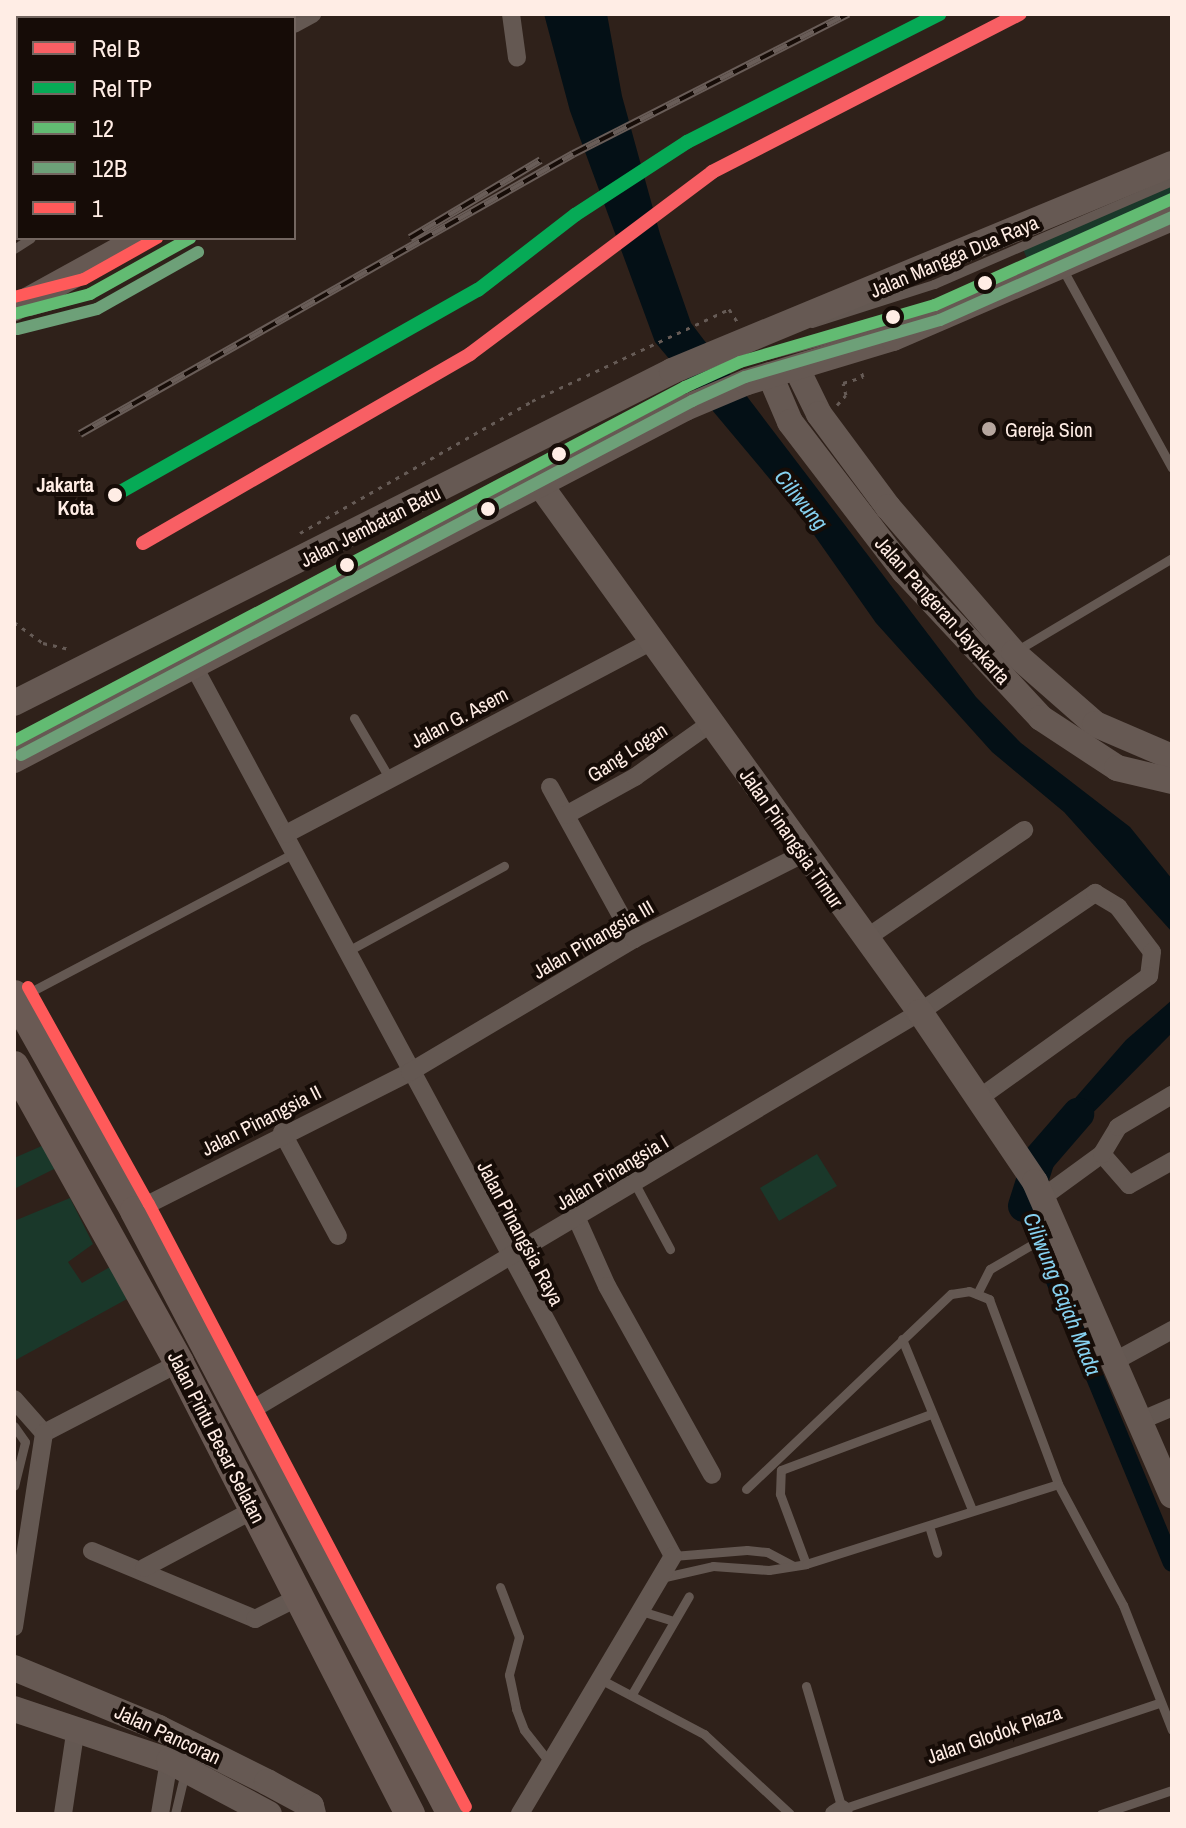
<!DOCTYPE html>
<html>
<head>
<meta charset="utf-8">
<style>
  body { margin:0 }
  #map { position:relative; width:1186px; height:1828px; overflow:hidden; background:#2f211a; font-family:"Archivo Narrow",sans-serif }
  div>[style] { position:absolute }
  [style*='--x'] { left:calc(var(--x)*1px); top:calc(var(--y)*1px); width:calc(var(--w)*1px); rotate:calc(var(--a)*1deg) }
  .green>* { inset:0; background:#1a382a }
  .water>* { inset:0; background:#041016 }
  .canal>* { height:18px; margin:-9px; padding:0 9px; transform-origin:9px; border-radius:9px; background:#041016 }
  .river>* { height:32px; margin:-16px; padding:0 16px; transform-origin:16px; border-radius:16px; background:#041016 }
  .path>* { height:3px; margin-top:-1.5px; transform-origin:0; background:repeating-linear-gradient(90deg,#665b56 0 4px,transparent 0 10px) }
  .lane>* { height:9px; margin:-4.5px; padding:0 4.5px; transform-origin:4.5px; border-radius:4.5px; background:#645852 }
  .street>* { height:18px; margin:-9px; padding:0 9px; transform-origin:9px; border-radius:9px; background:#645852 }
  .secondary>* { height:26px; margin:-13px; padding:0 13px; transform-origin:13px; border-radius:13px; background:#665953 }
  .primary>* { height:30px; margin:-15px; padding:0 15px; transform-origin:15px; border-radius:15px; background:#6a5a54 }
  .rail>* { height:8px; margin-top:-4px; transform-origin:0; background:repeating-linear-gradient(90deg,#160c07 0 15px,#695d58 0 30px); box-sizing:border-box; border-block:2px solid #695d58 }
  .bus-1>* { height:12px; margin:-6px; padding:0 6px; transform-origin:6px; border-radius:6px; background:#62bb72 }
  .bus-2>* { height:12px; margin:-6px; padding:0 6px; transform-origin:6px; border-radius:6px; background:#6da078 }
  .bus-3>* { height:12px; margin:-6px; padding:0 6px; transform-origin:6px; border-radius:6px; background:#ff5a5a }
  .rail-1>* { height:14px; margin:-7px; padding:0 7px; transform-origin:7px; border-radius:7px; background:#f85f64 }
  .rail-2>* { height:14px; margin:-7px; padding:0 7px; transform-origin:7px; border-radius:7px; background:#06aa56 }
  .dots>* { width:22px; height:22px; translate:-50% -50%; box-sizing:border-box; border:4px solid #160c07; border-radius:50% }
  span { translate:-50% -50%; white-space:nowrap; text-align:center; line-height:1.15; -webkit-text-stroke:8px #160c07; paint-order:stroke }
  .street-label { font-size:20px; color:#ffede5 }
  .poi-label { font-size:20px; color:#ffede5 }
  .left { translate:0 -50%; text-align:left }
  .stop-label { font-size:20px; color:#ffede5; font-weight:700 }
  .right { translate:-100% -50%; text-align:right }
  .water-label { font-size:22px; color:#86d1f0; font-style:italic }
  .frame { position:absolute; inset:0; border:16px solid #ffede5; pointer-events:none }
  .legend { position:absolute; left:16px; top:16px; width:280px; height:224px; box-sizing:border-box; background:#160c07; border:2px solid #736660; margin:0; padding:10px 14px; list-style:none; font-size:24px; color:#ffede5 }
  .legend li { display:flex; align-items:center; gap:16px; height:40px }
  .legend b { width:40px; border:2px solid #736660 }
</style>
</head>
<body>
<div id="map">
  <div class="green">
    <i style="clip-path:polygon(1172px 181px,1172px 198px,1029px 264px,1023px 249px)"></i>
    <i style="clip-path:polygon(44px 1145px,56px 1168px,14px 1189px,14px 1158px)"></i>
    <i style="clip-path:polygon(817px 1154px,837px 1186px,779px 1221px,760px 1188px)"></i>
    <i style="clip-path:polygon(70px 1198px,93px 1244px,68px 1262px,82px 1283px,110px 1267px,127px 1299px,14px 1361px,14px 1221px)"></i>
  </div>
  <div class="water">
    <i style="clip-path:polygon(544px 14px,607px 14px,622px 96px,660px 234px,691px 323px,976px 697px,1021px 743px,1130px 827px,1172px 879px,1172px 932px,1064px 812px,992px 752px,876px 623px,800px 515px,655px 342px,570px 111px)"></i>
    <i style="clip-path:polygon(1172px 1000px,1172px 1033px,1053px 1153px,1042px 1136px,1126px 1040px)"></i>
  </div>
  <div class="canal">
    <i style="--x:1024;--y:1206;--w:386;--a:67.5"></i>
  </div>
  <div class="river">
    <i style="--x:1024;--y:1206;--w:49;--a:-72.3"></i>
    <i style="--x:1039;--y:1159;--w:60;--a:-49.1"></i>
  </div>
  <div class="path">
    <i style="--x:837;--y:405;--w:13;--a:-48"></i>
    <i style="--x:846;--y:395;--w:12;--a:-104"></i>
    <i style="--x:843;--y:383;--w:21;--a:-17"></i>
    <i style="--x:863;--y:377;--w:6;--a:-108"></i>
    <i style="--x:300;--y:533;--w:267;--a:-29.6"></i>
    <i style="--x:532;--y:401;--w:217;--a:-25"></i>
    <i style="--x:729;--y:309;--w:17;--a:57"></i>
    <i style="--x:14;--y:622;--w:36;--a:36"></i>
    <i style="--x:43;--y:643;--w:28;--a:13"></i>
  </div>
  <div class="lane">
    <i style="--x:14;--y:103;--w:4;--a:-34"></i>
    <i style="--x:14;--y:249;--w:20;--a:-33"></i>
    <i style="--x:1062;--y:268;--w:228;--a:61.2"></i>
    <i style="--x:30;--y:311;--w:62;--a:-15.8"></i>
    <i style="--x:90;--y:294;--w:115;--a:-29.2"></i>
    <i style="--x:812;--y:323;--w:128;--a:-17.7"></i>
    <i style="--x:934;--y:284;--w:259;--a:-23.4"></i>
    <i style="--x:1016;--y:651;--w:182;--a:-30.8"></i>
    <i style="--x:354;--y:718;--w:71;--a:59.5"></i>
    <i style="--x:14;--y:741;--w:759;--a:-27.81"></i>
    <i style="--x:685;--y:387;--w:60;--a:-24.4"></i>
    <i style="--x:740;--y:362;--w:112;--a:-14.5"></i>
    <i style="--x:848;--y:334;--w:92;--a:-18.4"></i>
    <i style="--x:935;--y:305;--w:260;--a:-24.1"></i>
    <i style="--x:346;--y:952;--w:180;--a:-28.6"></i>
    <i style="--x:19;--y:998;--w:313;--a:-27.8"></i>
    <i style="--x:635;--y:1184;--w:74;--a:61.7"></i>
    <i style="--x:977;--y:1294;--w:28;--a:-63"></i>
    <i style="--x:990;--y:1269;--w:75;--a:-30.3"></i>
    <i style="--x:902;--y:1339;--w:185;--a:67.7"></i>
    <i style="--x:14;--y:1426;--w:19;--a:55"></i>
    <i style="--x:25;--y:1442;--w:45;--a:104"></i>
    <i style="--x:746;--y:1489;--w:283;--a:-43.6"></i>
    <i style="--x:951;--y:1294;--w:18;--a:-9"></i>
    <i style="--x:969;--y:1291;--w:22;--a:22"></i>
    <i style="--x:989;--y:1299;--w:197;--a:69.5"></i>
    <i style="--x:1058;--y:1484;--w:137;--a:61.8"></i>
    <i style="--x:1123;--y:1605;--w:134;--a:68.6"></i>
    <i style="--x:929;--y:1526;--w:28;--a:73"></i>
    <i style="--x:673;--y:1556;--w:74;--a:-4.6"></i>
    <i style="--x:747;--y:1550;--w:20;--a:6"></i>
    <i style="--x:767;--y:1552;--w:30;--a:28"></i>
    <i style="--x:806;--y:1564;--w:75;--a:-110.4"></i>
    <i style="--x:780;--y:1494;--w:24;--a:-88"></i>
    <i style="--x:781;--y:1470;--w:160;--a:-20.5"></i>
    <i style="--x:665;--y:1577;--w:49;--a:-12.9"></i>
    <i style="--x:713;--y:1566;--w:56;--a:4.1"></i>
    <i style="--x:769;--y:1570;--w:37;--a:-9"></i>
    <i style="--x:806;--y:1564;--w:264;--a:-17.6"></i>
    <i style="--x:500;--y:1587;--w:53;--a:69.2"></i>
    <i style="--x:519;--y:1637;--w:39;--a:105"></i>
    <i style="--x:509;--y:1675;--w:35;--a:78"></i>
    <i style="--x:516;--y:1709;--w:22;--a:69"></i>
    <i style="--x:524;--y:1730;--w:42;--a:51.8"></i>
    <i style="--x:641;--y:1611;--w:34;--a:17"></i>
    <i style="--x:600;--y:1679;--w:118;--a:27.9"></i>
    <i style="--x:704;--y:1734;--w:117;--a:42.9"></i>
    <i style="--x:806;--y:1686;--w:128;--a:73.7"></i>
    <i style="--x:842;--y:1809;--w:336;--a:-18.5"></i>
    <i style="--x:632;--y:1694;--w:113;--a:-59.8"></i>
    <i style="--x:175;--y:1814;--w:43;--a:-76.6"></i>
    <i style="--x:1101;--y:1814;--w:75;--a:-18.7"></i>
  </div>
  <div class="street">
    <i style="--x:219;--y:14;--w:4;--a:63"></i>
    <i style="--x:511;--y:14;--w:44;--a:82.2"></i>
    <i style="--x:294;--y:24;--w:21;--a:-29"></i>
    <i style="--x:192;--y:663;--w:1014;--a:61.69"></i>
    <i style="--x:673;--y:1556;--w:300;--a:120.7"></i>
    <i style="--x:550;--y:787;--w:174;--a:61.1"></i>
    <i style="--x:566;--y:815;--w:79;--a:-28.8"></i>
    <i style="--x:635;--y:777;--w:93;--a:-35.4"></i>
    <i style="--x:286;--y:834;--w:416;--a:-27.8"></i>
    <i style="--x:865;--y:939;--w:193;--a:-34.4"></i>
    <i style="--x:282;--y:1132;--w:118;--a:61.7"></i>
    <i style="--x:1102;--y:1154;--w:41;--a:48.9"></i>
    <i style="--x:1129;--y:1185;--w:49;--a:-29.2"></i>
    <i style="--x:1043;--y:1197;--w:73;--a:-36.1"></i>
    <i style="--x:1102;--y:1154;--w:31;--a:-59"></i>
    <i style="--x:1118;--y:1127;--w:63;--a:-30.7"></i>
    <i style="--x:135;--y:1211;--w:308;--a:-26.8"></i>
    <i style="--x:410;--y:1072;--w:261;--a:-30.7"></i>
    <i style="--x:634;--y:939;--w:189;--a:-26.7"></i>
    <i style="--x:577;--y:1219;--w:73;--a:65.9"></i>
    <i style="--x:607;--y:1286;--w:216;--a:60.9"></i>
    <i style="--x:1117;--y:1360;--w:63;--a:-28.6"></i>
    <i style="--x:14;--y:1399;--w:45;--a:48.6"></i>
    <i style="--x:243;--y:1415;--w:788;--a:-30.76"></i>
    <i style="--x:920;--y:1012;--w:212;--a:-34.2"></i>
    <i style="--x:1095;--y:893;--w:27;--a:31"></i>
    <i style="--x:1118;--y:907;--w:56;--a:52.9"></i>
    <i style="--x:1152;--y:952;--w:24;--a:97"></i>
    <i style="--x:1149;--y:976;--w:209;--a:144.3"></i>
    <i style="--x:1142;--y:1420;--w:33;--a:-23"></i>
    <i style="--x:44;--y:1433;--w:152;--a:-27.4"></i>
    <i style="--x:92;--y:1551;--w:177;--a:22.6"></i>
    <i style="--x:255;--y:1619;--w:49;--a:-26.6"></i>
    <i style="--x:144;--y:1568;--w:126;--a:-28"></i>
    <i style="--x:14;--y:1627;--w:196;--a:-81.2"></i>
    <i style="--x:63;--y:1814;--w:88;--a:-81.5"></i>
    <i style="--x:160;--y:1814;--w:54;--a:-80.4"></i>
    <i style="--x:834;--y:1814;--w:9;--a:-32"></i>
    <i style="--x:842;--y:1809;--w:5;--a:68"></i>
  </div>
  <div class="secondary">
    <i style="--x:179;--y:14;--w:4;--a:63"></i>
    <i style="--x:14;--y:308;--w:145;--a:-28.9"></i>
    <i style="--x:797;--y:369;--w:50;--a:63.9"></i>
    <i style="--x:819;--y:414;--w:116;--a:53.4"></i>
    <i style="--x:888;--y:507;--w:193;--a:49.2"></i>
    <i style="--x:1014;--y:653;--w:108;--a:41.2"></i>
    <i style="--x:1095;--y:724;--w:84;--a:23.2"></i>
    <i style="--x:770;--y:375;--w:51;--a:66.9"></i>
    <i style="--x:790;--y:422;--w:188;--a:52.6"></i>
    <i style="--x:904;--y:571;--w:201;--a:47"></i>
    <i style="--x:1041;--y:718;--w:91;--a:33.3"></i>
    <i style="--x:1117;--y:768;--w:57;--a:13.3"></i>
    <i style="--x:538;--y:482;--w:653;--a:54.22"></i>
    <i style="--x:920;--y:1012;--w:205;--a:55.9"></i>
    <i style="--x:1035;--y:1182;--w:342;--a:66.4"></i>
    <i style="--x:14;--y:703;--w:737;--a:-26.77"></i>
    <i style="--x:672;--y:371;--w:541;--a:-22.49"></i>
    <i style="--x:14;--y:760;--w:758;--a:-27.68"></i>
    <i style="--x:685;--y:408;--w:67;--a:-22.8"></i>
    <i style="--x:747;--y:382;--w:152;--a:-16.8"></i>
    <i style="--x:893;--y:338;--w:304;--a:-23.3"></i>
    <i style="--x:14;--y:1668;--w:157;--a:22.5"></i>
    <i style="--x:159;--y:1728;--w:121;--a:26.6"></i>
    <i style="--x:267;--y:1782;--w:50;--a:28.6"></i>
    <i style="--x:311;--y:1806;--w:8;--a:76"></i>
    <i style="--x:14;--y:1709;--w:163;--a:18.5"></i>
    <i style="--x:169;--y:1761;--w:113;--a:27.9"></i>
  </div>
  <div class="primary">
    <i style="--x:14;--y:995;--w:248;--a:60.7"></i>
    <i style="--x:135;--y:1211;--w:681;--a:62.27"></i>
    <i style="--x:14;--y:1066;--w:340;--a:60.9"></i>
    <i style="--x:179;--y:1363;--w:507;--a:62.88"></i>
  </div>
  <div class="rail">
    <i style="--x:410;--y:238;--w:152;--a:-30.8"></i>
    <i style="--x:80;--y:434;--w:567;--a:-29.59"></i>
    <i style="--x:573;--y:154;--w:309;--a:-27"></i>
  </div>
  <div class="bus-1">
    <i style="--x:14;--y:314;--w:79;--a:-14.7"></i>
    <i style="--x:90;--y:294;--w:115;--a:-29.2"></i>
    <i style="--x:14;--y:741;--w:759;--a:-27.81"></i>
    <i style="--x:685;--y:387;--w:60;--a:-24.4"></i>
    <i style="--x:740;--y:362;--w:203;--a:-16.3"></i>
    <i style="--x:935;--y:305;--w:260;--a:-24.1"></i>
  </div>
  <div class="bus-2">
    <i style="--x:18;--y:329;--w:81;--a:-14.2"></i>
    <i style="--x:97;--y:309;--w:116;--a:-29.4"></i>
    <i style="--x:21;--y:755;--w:759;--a:-27.81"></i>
    <i style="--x:692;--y:401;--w:58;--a:-24.4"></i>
    <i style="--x:745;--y:377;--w:203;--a:-16.3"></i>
    <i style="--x:940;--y:320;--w:254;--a:-23.9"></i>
  </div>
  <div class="bus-3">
    <i style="--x:14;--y:297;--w:72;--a:-14.4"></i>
    <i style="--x:84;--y:279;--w:84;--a:-29.3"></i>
    <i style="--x:28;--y:987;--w:248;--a:60.9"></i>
    <i style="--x:149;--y:1204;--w:681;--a:62.27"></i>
  </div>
  <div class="rail-1">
    <i style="--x:143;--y:543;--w:378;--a:-30"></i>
    <i style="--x:470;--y:354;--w:303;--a:-36.9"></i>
    <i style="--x:712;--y:172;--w:346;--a:-27.2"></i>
  </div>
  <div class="rail-2">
    <i style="--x:115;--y:495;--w:417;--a:-29.5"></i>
    <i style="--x:478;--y:290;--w:123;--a:-37.7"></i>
    <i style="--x:575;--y:215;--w:134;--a:-33.1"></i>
    <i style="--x:687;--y:142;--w:283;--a:-26.9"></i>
  </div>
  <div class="dots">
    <i style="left:985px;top:283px;background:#ffede5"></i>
    <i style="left:893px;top:317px;background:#ffede5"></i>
    <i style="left:989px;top:429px;background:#b6a69e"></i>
    <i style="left:559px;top:454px;background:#ffede5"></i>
    <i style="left:115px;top:495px;background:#ffede5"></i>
    <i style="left:488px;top:509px;background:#ffede5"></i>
    <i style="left:347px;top:565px;background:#ffede5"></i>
  </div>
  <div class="street-label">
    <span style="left:954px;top:256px;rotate:-23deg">Jalan Mangga Dua Raya</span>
    <span style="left:370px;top:526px;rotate:-27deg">Jalan Jembatan Batu</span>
    <span style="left:943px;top:610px;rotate:48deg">Jalan Pangeran Jayakarta</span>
    <span style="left:459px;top:717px;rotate:-28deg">Jalan G. Asem</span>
    <span style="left:627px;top:752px;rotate:-33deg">Gang Logan</span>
    <span style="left:792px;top:838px;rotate:55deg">Jalan Pinangsia Timur</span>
    <span style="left:593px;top:939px;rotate:-30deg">Jalan Pinangsia III</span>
    <span style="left:261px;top:1120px;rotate:-27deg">Jalan Pinangsia II</span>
    <span style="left:612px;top:1172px;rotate:-31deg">Jalan Pinangsia I</span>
    <span style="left:521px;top:1233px;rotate:62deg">Jalan Pinangsia Raya</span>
    <span style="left:217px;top:1437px;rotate:63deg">Jalan Pintu Besar Selatan</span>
    <span style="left:168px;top:1734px;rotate:25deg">Jalan Pancoran</span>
    <span style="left:994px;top:1734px;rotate:-19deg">Jalan Glodok Plaza</span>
  </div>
  <div class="poi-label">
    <span class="left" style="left:1005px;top:429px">Gereja Sion</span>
  </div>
  <div class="stop-label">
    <span class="right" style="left:94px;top:496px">Jakarta<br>Kota</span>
  </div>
  <div class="water-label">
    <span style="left:801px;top:500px;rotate:51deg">Ciliwung</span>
    <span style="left:1062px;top:1294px;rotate:68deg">Ciliwung Gajah Mada</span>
  </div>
  <div class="frame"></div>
  <ul class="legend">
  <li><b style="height:10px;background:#f85f64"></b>Rel B</li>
  <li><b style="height:10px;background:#06aa56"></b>Rel TP</li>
  <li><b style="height:10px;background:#62bb72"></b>12</li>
  <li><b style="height:10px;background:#6da078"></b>12B</li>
  <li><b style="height:10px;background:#ff5a5a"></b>1</li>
  </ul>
</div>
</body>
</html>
